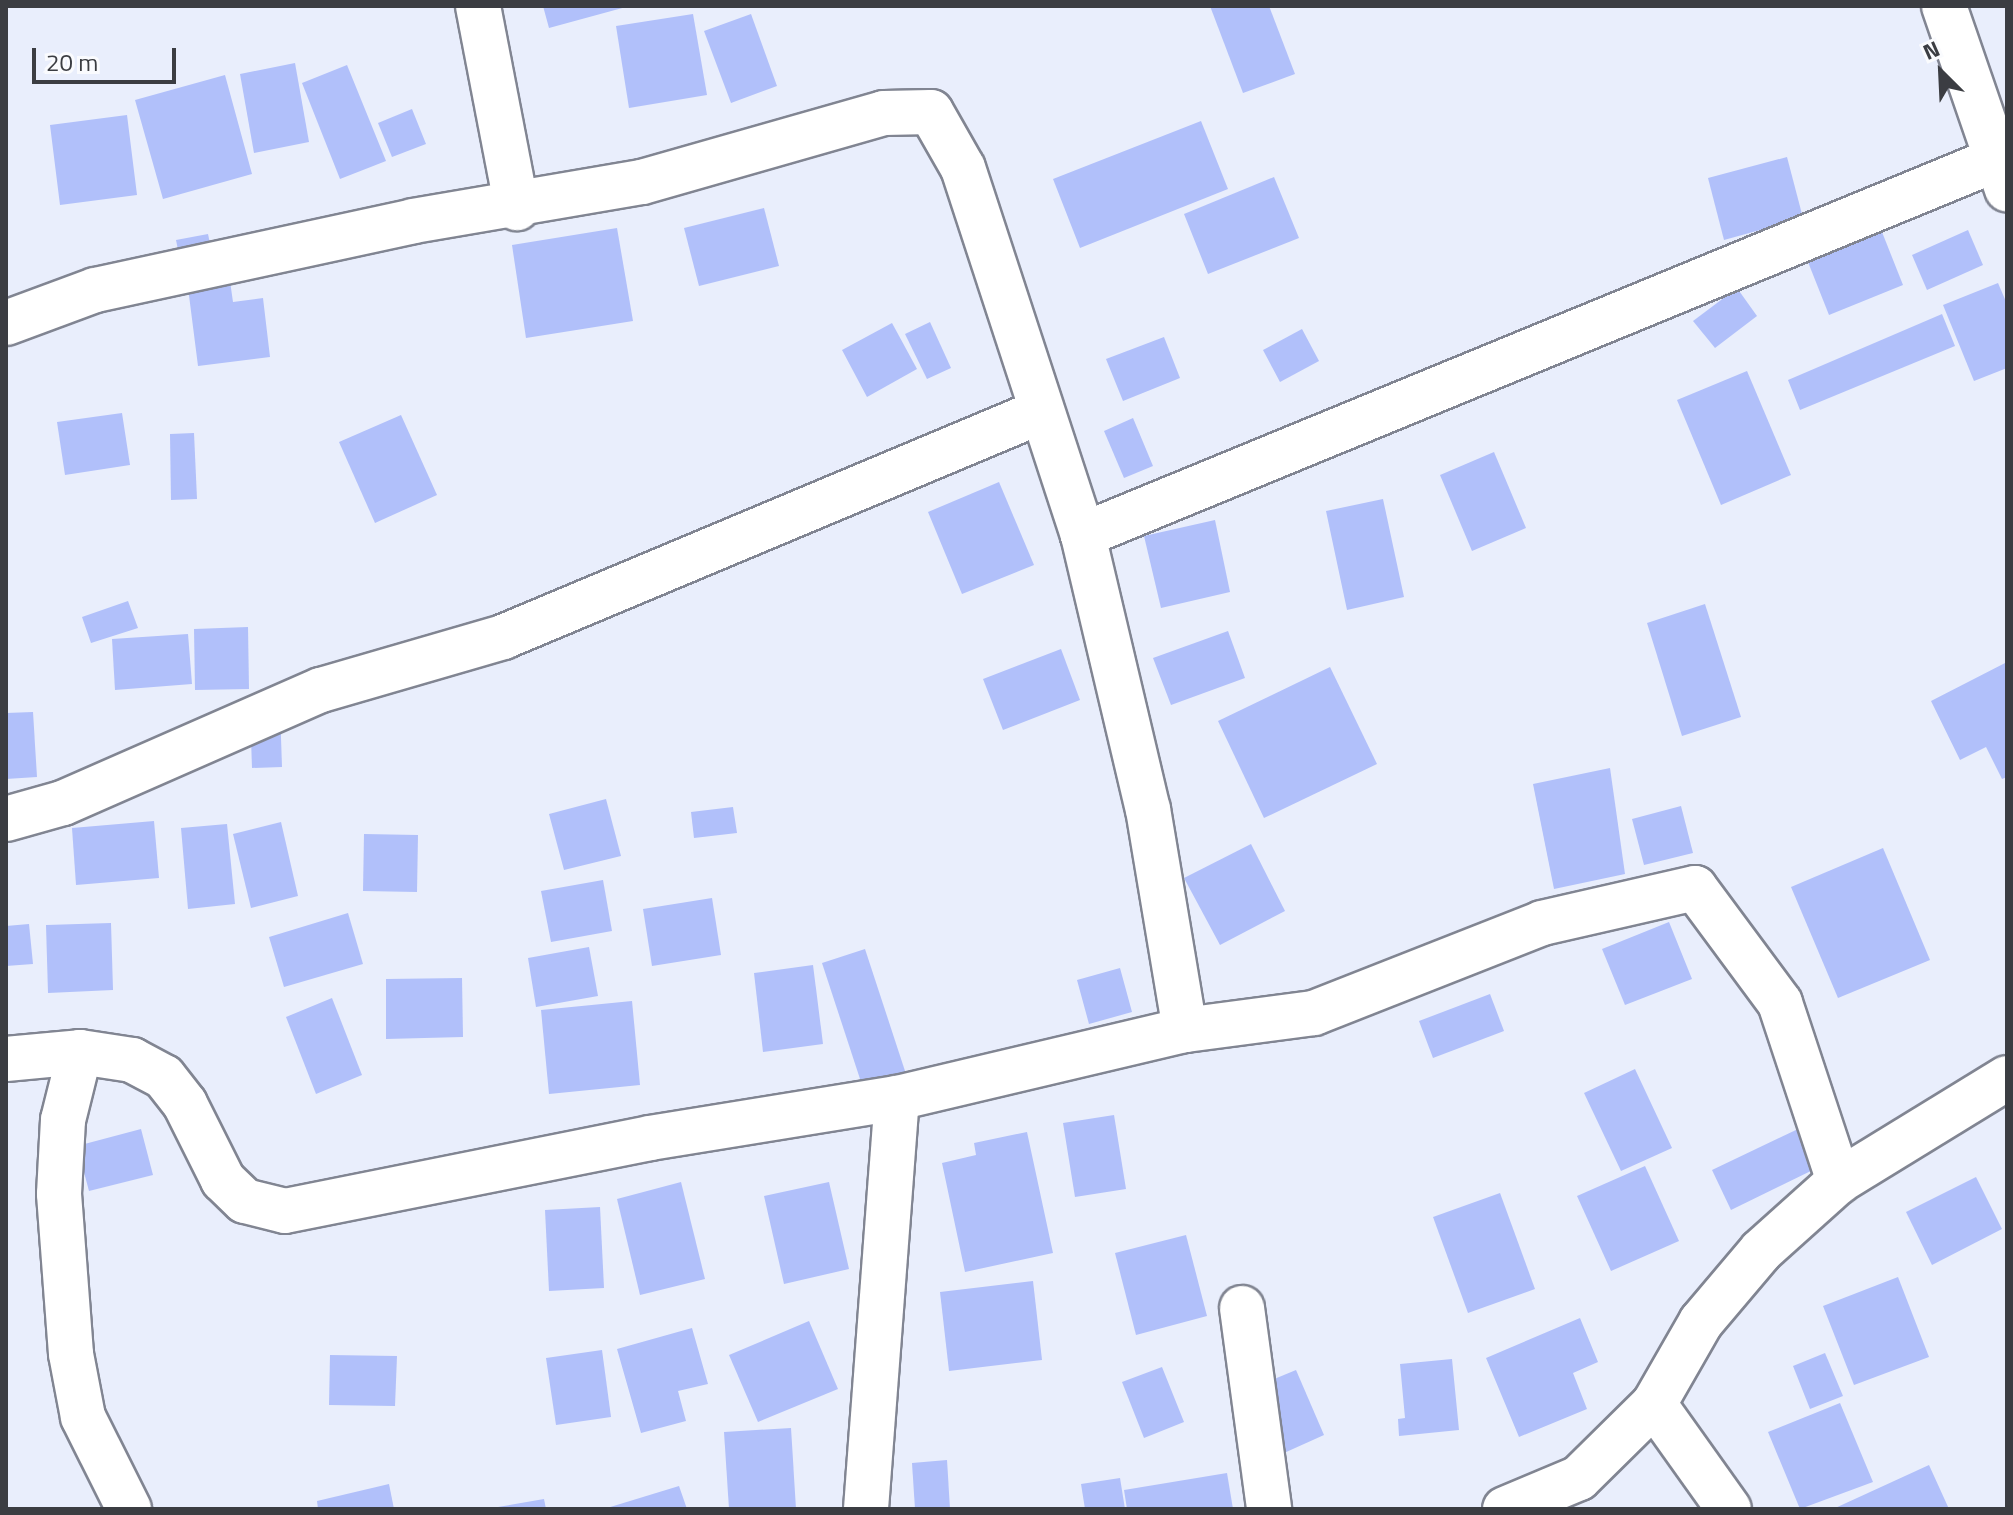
<!DOCTYPE html>
<html>
<head>
<meta charset="utf-8">
<style>
  body { margin:0 }
  #map { position:relative; width:2013px; height:1515px; overflow:hidden; background:#e9eefc; font-family:"Titillium Web",sans-serif }
  div>[style] { position:absolute }
  [style*='--x'] { left:calc(var(--x)*1px); top:calc(var(--y)*1px); width:calc(var(--w)*1px); rotate:calc(var(--a)*1deg) }
  .building>* { inset:0; background:#b1c0fa }
  .roads { filter:drop-shadow(2px 0 #818592) drop-shadow(-2px 0 #818592) drop-shadow(0 2px #818592) drop-shadow(0 -2px #818592) }
  .street>* { height:44px; margin:-22px; padding:0 22px; transform-origin:22px; border-radius:22px; background:#fff }
  .secondary>* { height:44px; margin:-22px; padding:0 22px; transform-origin:22px; border-radius:22px; background:#fff }
  span { translate:-50% -50%; white-space:nowrap; text-align:center; line-height:1.15; -webkit-text-stroke:6px #fafbfe; paint-order:stroke }
  .frame { position:absolute; inset:0; border:8px solid #3b3d42; pointer-events:none }
  .north { position:absolute; left:1901px; top:32px; width:80px; height:80px; -webkit-text-stroke:6px #fafbfe; paint-order:stroke; rotate:336deg; font-size:22px; font-weight:700; line-height:32px; text-align:center; color:#3b3d42 }
  .north::after { content:''; display:block; margin:auto; width:28px; height:36px; background:#3b3d42; clip-path:polygon(50% 0,100% 100%,50% 72%,0 100%) }
  .scale { position:absolute; left:32px; top:48px; width:144px; height:36px; box-sizing:border-box; border:4px solid #3b3d42; border-top:0; padding-left:10px; font-size:24px; line-height:28px; white-space:nowrap; color:#3b3d42; -webkit-text-stroke:6px #fafbfe; paint-order:stroke }
</style>
</head>
<body>
<div id="map">
  <div class="building">
    <i style="clip-path:polygon(543px 6px,625px 6px,626px 7px,549px 28px)"></i>
    <i style="clip-path:polygon(1210px 6px,1269px 6px,1295px 74px,1243px 93px)"></i>
    <i style="clip-path:polygon(693px 14px,707px 95px,629px 108px,616px 26px)"></i>
    <i style="clip-path:polygon(751px 14px,777px 86px,731px 103px,704px 31px)"></i>
    <i style="clip-path:polygon(295px 63px,309px 142px,254px 153px,240px 74px)"></i>
    <i style="clip-path:polygon(347px 65px,386px 161px,340px 179px,302px 83px)"></i>
    <i style="clip-path:polygon(225px 75px,252px 174px,163px 199px,135px 100px)"></i>
    <i style="clip-path:polygon(412px 109px,426px 144px,392px 157px,378px 123px)"></i>
    <i style="clip-path:polygon(127px 115px,137px 195px,60px 205px,50px 125px)"></i>
    <i style="clip-path:polygon(1201px 121px,1228px 189px,1080px 248px,1053px 179px)"></i>
    <i style="clip-path:polygon(1787px 157px,1803px 218px,1724px 240px,1708px 178px)"></i>
    <i style="clip-path:polygon(1274px 177px,1299px 238px,1208px 274px,1184px 214px)"></i>
    <i style="clip-path:polygon(764px 208px,779px 266px,699px 286px,684px 228px)"></i>
    <i style="clip-path:polygon(1880px 227px,1903px 285px,1829px 315px,1806px 257px)"></i>
    <i style="clip-path:polygon(617px 228px,633px 321px,526px 338px,512px 245px)"></i>
    <i style="clip-path:polygon(1968px 230px,1983px 265px,1927px 290px,1912px 255px)"></i>
    <i style="clip-path:polygon(208px 234px,214px 263px,182px 269px,176px 240px)"></i>
    <i style="clip-path:polygon(228px 267px,233px 302px,263px 298px,270px 357px,198px 366px,186px 272px)"></i>
    <i style="clip-path:polygon(1998px 283px,2007px 304px,2007px 368px,1974px 381px,1943px 305px)"></i>
    <i style="clip-path:polygon(1737px 288px,1757px 316px,1715px 348px,1693px 321px)"></i>
    <i style="clip-path:polygon(1942px 314px,1955px 346px,1800px 410px,1788px 380px)"></i>
    <i style="clip-path:polygon(930px 322px,951px 368px,927px 379px,905px 334px)"></i>
    <i style="clip-path:polygon(892px 323px,917px 369px,867px 397px,842px 350px)"></i>
    <i style="clip-path:polygon(1302px 329px,1319px 361px,1280px 382px,1263px 350px)"></i>
    <i style="clip-path:polygon(1164px 337px,1180px 378px,1123px 401px,1106px 359px)"></i>
    <i style="clip-path:polygon(1747px 371px,1791px 475px,1721px 505px,1677px 400px)"></i>
    <i style="clip-path:polygon(122px 413px,130px 465px,65px 475px,57px 422px)"></i>
    <i style="clip-path:polygon(401px 415px,437px 495px,375px 523px,339px 442px)"></i>
    <i style="clip-path:polygon(1133px 418px,1153px 466px,1124px 478px,1104px 431px)"></i>
    <i style="clip-path:polygon(194px 433px,197px 499px,171px 500px,170px 434px)"></i>
    <i style="clip-path:polygon(1494px 452px,1526px 528px,1472px 551px,1440px 475px)"></i>
    <i style="clip-path:polygon(999px 482px,1034px 565px,962px 594px,928px 512px)"></i>
    <i style="clip-path:polygon(1383px 499px,1404px 597px,1347px 610px,1326px 511px)"></i>
    <i style="clip-path:polygon(1215px 520px,1230px 592px,1161px 608px,1144px 536px)"></i>
    <i style="clip-path:polygon(128px 601px,138px 628px,91px 643px,82px 617px)"></i>
    <i style="clip-path:polygon(1705px 604px,1741px 717px,1682px 736px,1647px 623px)"></i>
    <i style="clip-path:polygon(248px 627px,249px 689px,195px 690px,194px 629px)"></i>
    <i style="clip-path:polygon(1228px 631px,1245px 678px,1171px 705px,1153px 658px)"></i>
    <i style="clip-path:polygon(188px 634px,192px 684px,115px 690px,112px 639px)"></i>
    <i style="clip-path:polygon(1061px 649px,1080px 700px,1003px 730px,983px 679px)"></i>
    <i style="clip-path:polygon(2007px 662px,2007px 777px,2002px 779px,1986px 747px,1960px 760px,1931px 701px)"></i>
    <i style="clip-path:polygon(1330px 667px,1377px 764px,1264px 818px,1218px 721px)"></i>
    <i style="clip-path:polygon(280px 708px,282px 767px,252px 768px,250px 709px)"></i>
    <i style="clip-path:polygon(33px 712px,37px 777px,6px 779px,6px 713px)"></i>
    <i style="clip-path:polygon(1610px 768px,1625px 874px,1554px 889px,1533px 784px)"></i>
    <i style="clip-path:polygon(606px 799px,621px 856px,564px 870px,549px 814px)"></i>
    <i style="clip-path:polygon(1681px 806px,1693px 853px,1644px 865px,1632px 819px)"></i>
    <i style="clip-path:polygon(733px 807px,737px 833px,694px 838px,691px 812px)"></i>
    <i style="clip-path:polygon(154px 821px,159px 878px,76px 885px,72px 828px)"></i>
    <i style="clip-path:polygon(281px 822px,298px 896px,251px 908px,233px 834px)"></i>
    <i style="clip-path:polygon(227px 824px,235px 904px,188px 909px,181px 828px)"></i>
    <i style="clip-path:polygon(364px 834px,418px 835px,417px 892px,363px 891px)"></i>
    <i style="clip-path:polygon(1251px 844px,1285px 911px,1220px 945px,1184px 878px)"></i>
    <i style="clip-path:polygon(1883px 848px,1930px 960px,1838px 998px,1791px 887px)"></i>
    <i style="clip-path:polygon(603px 880px,612px 931px,551px 942px,541px 891px)"></i>
    <i style="clip-path:polygon(712px 898px,721px 955px,652px 966px,643px 909px)"></i>
    <i style="clip-path:polygon(348px 913px,363px 964px,284px 987px,269px 937px)"></i>
    <i style="clip-path:polygon(1669px 922px,1692px 979px,1625px 1005px,1602px 949px)"></i>
    <i style="clip-path:polygon(111px 923px,113px 990px,48px 993px,46px 925px)"></i>
    <i style="clip-path:polygon(29px 924px,33px 964px,6px 966px,6px 926px)"></i>
    <i style="clip-path:polygon(589px 947px,598px 996px,536px 1007px,528px 958px)"></i>
    <i style="clip-path:polygon(865px 949px,906px 1074px,863px 1088px,822px 963px)"></i>
    <i style="clip-path:polygon(813px 965px,823px 1044px,763px 1052px,754px 973px)"></i>
    <i style="clip-path:polygon(1120px 968px,1132px 1012px,1089px 1024px,1077px 980px)"></i>
    <i style="clip-path:polygon(462px 978px,463px 1037px,386px 1039px,386px 979px)"></i>
    <i style="clip-path:polygon(1490px 994px,1504px 1031px,1433px 1058px,1419px 1021px)"></i>
    <i style="clip-path:polygon(332px 998px,362px 1075px,316px 1094px,286px 1017px)"></i>
    <i style="clip-path:polygon(632px 1001px,640px 1085px,549px 1094px,541px 1010px)"></i>
    <i style="clip-path:polygon(1635px 1069px,1672px 1148px,1621px 1171px,1584px 1093px)"></i>
    <i style="clip-path:polygon(1114px 1115px,1126px 1189px,1075px 1197px,1063px 1123px)"></i>
    <i style="clip-path:polygon(141px 1129px,153px 1175px,89px 1191px,77px 1146px)"></i>
    <i style="clip-path:polygon(1798px 1129px,1817px 1168px,1731px 1210px,1712px 1170px)"></i>
    <i style="clip-path:polygon(1027px 1132px,1053px 1253px,965px 1272px,942px 1163px,976px 1155px,974px 1143px)"></i>
    <i style="clip-path:polygon(1645px 1166px,1679px 1241px,1611px 1271px,1577px 1196px)"></i>
    <i style="clip-path:polygon(1976px 1177px,2002px 1229px,1932px 1265px,1906px 1212px)"></i>
    <i style="clip-path:polygon(681px 1182px,705px 1279px,640px 1295px,617px 1199px)"></i>
    <i style="clip-path:polygon(829px 1182px,849px 1269px,784px 1284px,764px 1196px)"></i>
    <i style="clip-path:polygon(1500px 1193px,1535px 1289px,1468px 1313px,1433px 1217px)"></i>
    <i style="clip-path:polygon(600px 1207px,604px 1288px,549px 1291px,545px 1210px)"></i>
    <i style="clip-path:polygon(1186px 1235px,1207px 1316px,1136px 1335px,1115px 1253px)"></i>
    <i style="clip-path:polygon(1898px 1277px,1929px 1357px,1854px 1385px,1823px 1306px)"></i>
    <i style="clip-path:polygon(1033px 1281px,1042px 1360px,949px 1371px,940px 1292px)"></i>
    <i style="clip-path:polygon(1580px 1318px,1598px 1362px,1573px 1373px,1587px 1409px,1519px 1437px,1486px 1358px)"></i>
    <i style="clip-path:polygon(809px 1321px,838px 1389px,758px 1422px,729px 1355px)"></i>
    <i style="clip-path:polygon(692px 1328px,708px 1384px,678px 1391px,686px 1421px,641px 1433px,617px 1349px)"></i>
    <i style="clip-path:polygon(602px 1350px,611px 1417px,556px 1425px,546px 1358px)"></i>
    <i style="clip-path:polygon(1825px 1353px,1843px 1396px,1810px 1409px,1793px 1366px)"></i>
    <i style="clip-path:polygon(330px 1355px,397px 1356px,395px 1406px,329px 1405px)"></i>
    <i style="clip-path:polygon(1452px 1359px,1459px 1430px,1399px 1436px,1398px 1419px,1405px 1418px,1400px 1364px)"></i>
    <i style="clip-path:polygon(1162px 1367px,1184px 1422px,1144px 1438px,1122px 1382px)"></i>
    <i style="clip-path:polygon(1296px 1370px,1324px 1435px,1284px 1453px,1255px 1387px)"></i>
    <i style="clip-path:polygon(1840px 1403px,1873px 1482px,1800px 1509px,1768px 1432px)"></i>
    <i style="clip-path:polygon(791px 1428px,796px 1509px,729px 1509px,724px 1432px)"></i>
    <i style="clip-path:polygon(947px 1460px,950px 1509px,915px 1509px,912px 1463px)"></i>
    <i style="clip-path:polygon(1929px 1465px,1949px 1509px,1833px 1509px)"></i>
    <i style="clip-path:polygon(1227px 1473px,1233px 1509px,1127px 1509px,1124px 1490px)"></i>
    <i style="clip-path:polygon(1120px 1478px,1125px 1509px,1085px 1509px,1081px 1484px)"></i>
    <i style="clip-path:polygon(389px 1484px,394px 1509px,318px 1509px,317px 1501px)"></i>
    <i style="clip-path:polygon(679px 1486px,687px 1509px,607px 1509px,607px 1508px)"></i>
    <i style="clip-path:polygon(544px 1499px,546px 1509px,498px 1509px,498px 1507px)"></i>
  </div>
  <div class="roads">
    <div class="street">
      <i style="--x:478;--y:6;--w:206;--a:79.1"></i>
      <i style="--x:1944;--y:6;--w:194;--a:71"></i>
      <i style="--x:6;--y:323;--w:95;--a:-20.3"></i>
      <i style="--x:95;--y:290;--w:325;--a:-12.2"></i>
      <i style="--x:413;--y:221;--w:232;--a:-9.7"></i>
      <i style="--x:642;--y:182;--w:252;--a:-15.9"></i>
      <i style="--x:884;--y:113;--w:47;--a:-1.2"></i>
      <i style="--x:931;--y:112;--w:64;--a:60.3"></i>
      <i style="--x:963;--y:168;--w:386;--a:71.9"></i>
      <i style="--x:1083;--y:535;--w:282;--a:76.7"></i>
      <i style="--x:1148;--y:809;--w:224;--a:80.5"></i>
      <i style="--x:1083;--y:535;--w:988;--a:-22.36"></i>
      <i style="--x:6;--y:819;--w:59;--a:-15.7"></i>
      <i style="--x:63;--y:803;--w:282;--a:-23.7"></i>
      <i style="--x:321;--y:690;--w:190;--a:-16.2"></i>
      <i style="--x:503;--y:637;--w:584;--a:-22.75"></i>
      <i style="--x:80;--y:1052;--w:70;--a:104"></i>
      <i style="--x:63;--y:1120;--w:74;--a:93.1"></i>
      <i style="--x:59;--y:1194;--w:160;--a:85.7"></i>
      <i style="--x:71;--y:1354;--w:64;--a:79.2"></i>
      <i style="--x:83;--y:1417;--w:103;--a:63.4"></i>
      <i style="--x:6;--y:1059;--w:74;--a:-5.4"></i>
      <i style="--x:80;--y:1052;--w:53;--a:8.7"></i>
      <i style="--x:132;--y:1060;--w:36;--a:28"></i>
      <i style="--x:164;--y:1077;--w:34;--a:52"></i>
      <i style="--x:185;--y:1104;--w:85;--a:63.4"></i>
      <i style="--x:223;--y:1180;--w:30;--a:44"></i>
      <i style="--x:245;--y:1201;--w:41;--a:14"></i>
      <i style="--x:285;--y:1211;--w:372;--a:-11.3"></i>
      <i style="--x:650;--y:1138;--w:250;--a:-9.2"></i>
      <i style="--x:897;--y:1098;--w:296;--a:-13.3"></i>
      <i style="--x:1185;--y:1030;--w:130;--a:-7.5"></i>
      <i style="--x:1314;--y:1013;--w:245;--a:-21.5"></i>
      <i style="--x:1542;--y:923;--w:157;--a:-12.9"></i>
      <i style="--x:1695;--y:888;--w:143;--a:53.5"></i>
      <i style="--x:1780;--y:1003;--w:188;--a:71.7"></i>
      <i style="--x:1242;--y:1308;--w:203;--a:82.3"></i>
      <i style="--x:1654;--y:1404;--w:129;--a:54.5"></i>
      <i style="--x:866;--y:1509;--w:412;--a:-85.7"></i>
    </div>
    <div class="secondary">
      <i style="--x:1505;--y:1509;--w:80;--a:-22.7"></i>
      <i style="--x:1579;--y:1478;--w:105;--a:-44.6"></i>
      <i style="--x:1654;--y:1404;--w:95;--a:-60.2"></i>
      <i style="--x:1701;--y:1322;--w:93;--a:-49.8"></i>
      <i style="--x:1761;--y:1251;--w:105;--a:-41.9"></i>
      <i style="--x:1839;--y:1181;--w:197;--a:-31.5"></i>
    </div>
  </div>
  <div class="frame"></div>
  <div class="north">N</div>
  <div class="scale">20 m</div>
</div>
</body>
</html>
